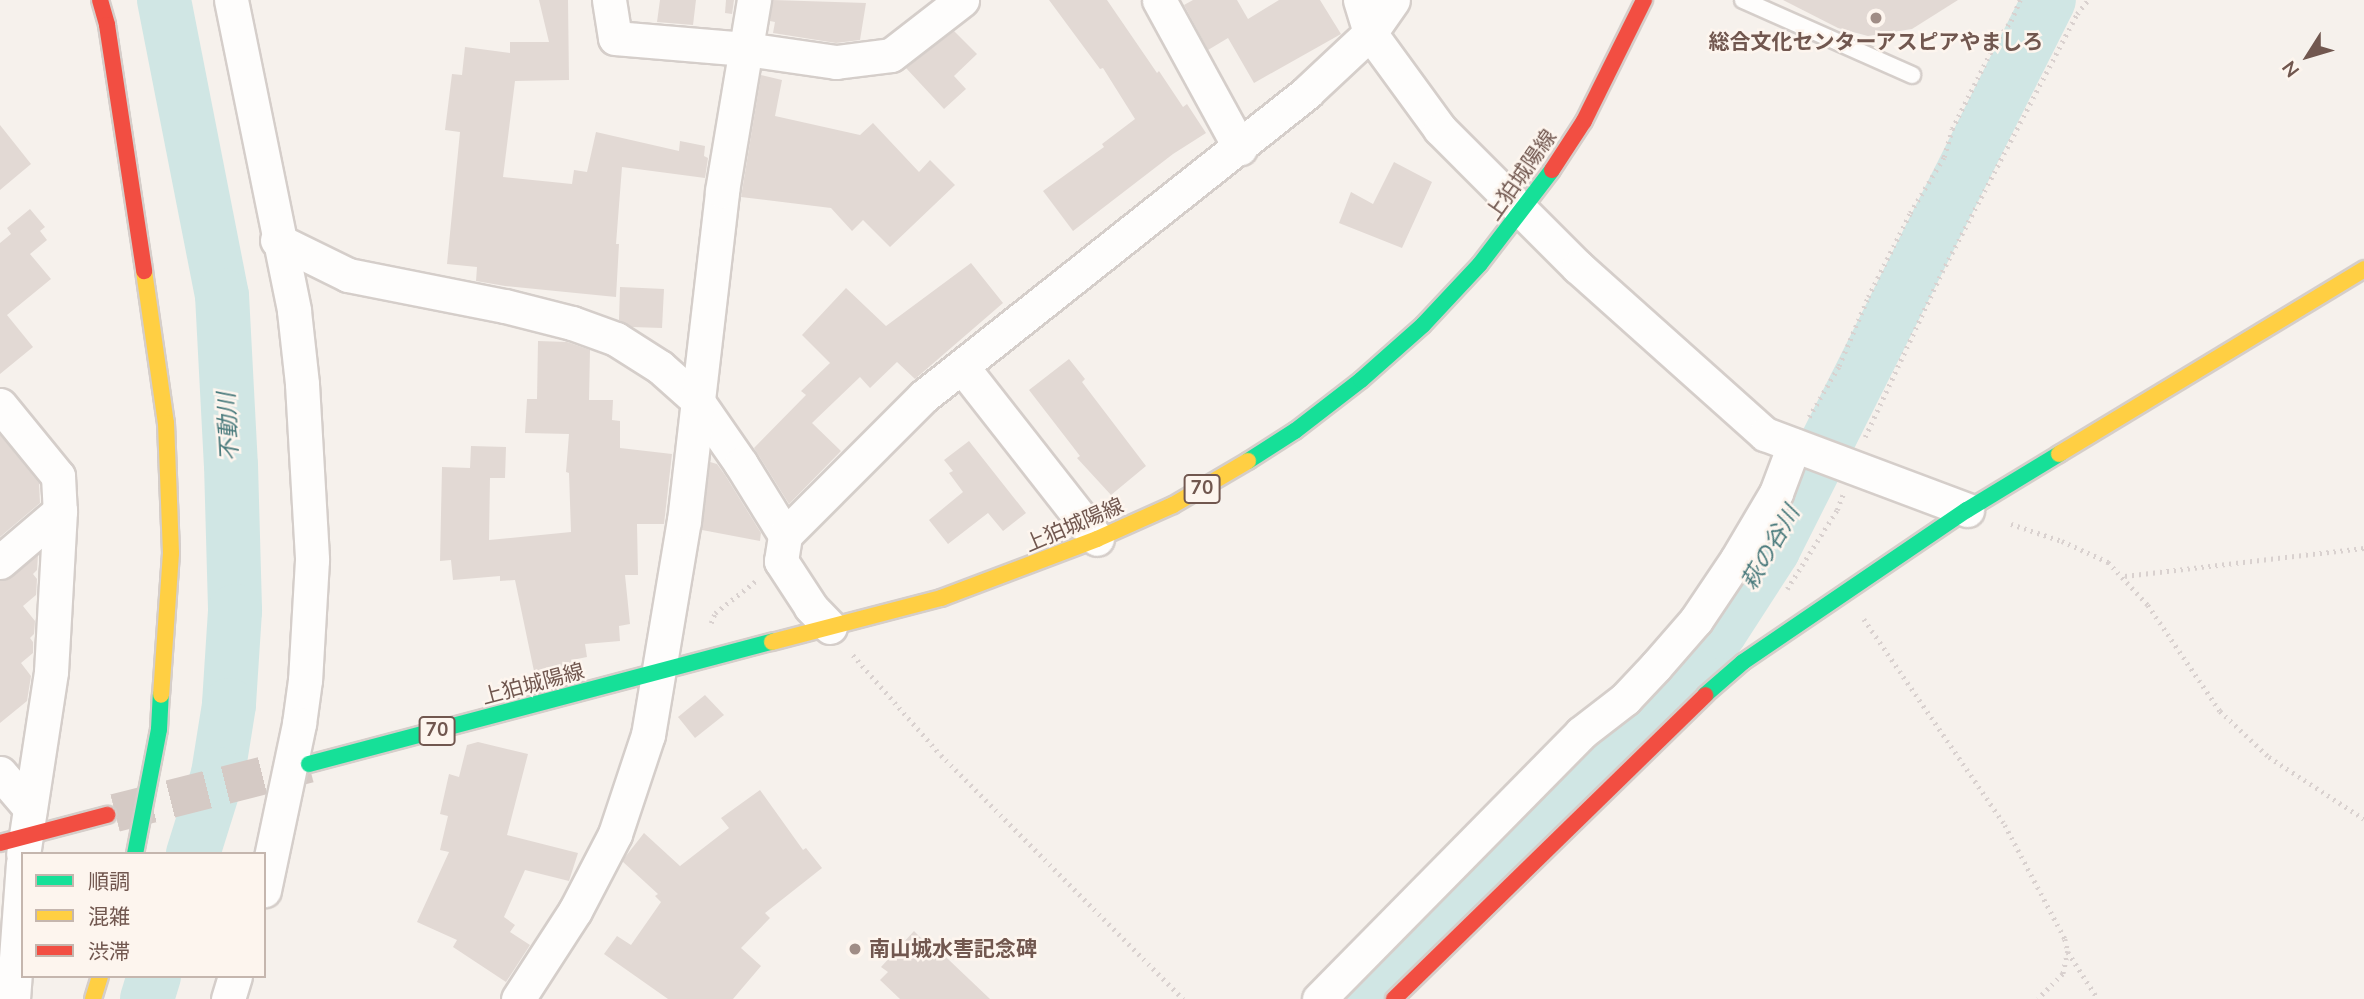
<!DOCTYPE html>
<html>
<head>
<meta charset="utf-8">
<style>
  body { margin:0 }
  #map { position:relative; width:2364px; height:999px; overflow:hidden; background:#f6f1ec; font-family:"Nunito Sans","Noto Sans JP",sans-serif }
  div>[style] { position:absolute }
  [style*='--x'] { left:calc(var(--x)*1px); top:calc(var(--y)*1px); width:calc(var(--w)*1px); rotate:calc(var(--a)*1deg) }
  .river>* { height:54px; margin:-27px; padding:0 27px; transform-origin:27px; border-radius:27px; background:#d0e6e4 }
  .building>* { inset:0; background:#e2d9d4 }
  .primary-tunnel>* { height:38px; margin-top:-19px; transform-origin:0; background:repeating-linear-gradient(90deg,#d5cac5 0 38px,transparent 0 57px) }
  .path>* { height:4.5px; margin-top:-2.25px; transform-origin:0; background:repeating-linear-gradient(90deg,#d9d1cf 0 2px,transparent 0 7px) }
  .roads { filter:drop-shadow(2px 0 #d5ceca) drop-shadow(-2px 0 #d5ceca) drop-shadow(0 2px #d5ceca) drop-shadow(0 -2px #d5ceca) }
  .lane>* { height:16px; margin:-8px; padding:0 8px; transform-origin:8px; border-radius:8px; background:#fefdfc }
  .street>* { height:33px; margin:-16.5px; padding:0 16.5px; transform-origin:16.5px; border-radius:16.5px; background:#fefdfc }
  .fast>* { height:16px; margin:-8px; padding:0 8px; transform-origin:8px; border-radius:8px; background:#16e098 }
  .slow>* { height:16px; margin:-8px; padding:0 8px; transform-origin:8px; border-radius:8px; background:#ffcf43 }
  .jam>* { height:16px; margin:-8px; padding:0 8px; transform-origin:8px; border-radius:8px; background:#f24e42 }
  .dots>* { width:19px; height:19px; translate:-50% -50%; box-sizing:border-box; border:4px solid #fdf5ee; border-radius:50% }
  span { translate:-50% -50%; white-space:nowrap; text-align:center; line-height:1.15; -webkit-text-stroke:5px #fdf5ee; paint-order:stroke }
  .shield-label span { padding:2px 5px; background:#fdf5ee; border:2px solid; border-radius:5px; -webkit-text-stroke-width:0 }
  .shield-label { font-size:19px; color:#71574f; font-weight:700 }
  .poi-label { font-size:21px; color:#71574f; font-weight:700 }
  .left { translate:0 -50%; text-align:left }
  .street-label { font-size:21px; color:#71574f }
  .water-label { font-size:23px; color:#48797b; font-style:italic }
  .legend { position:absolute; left:21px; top:852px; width:245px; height:126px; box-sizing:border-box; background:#fdf5ee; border:2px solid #c5b6ae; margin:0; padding:9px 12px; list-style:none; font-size:21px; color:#71574f }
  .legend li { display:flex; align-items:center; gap:14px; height:35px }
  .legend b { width:35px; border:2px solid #c5b6ae }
  .north { position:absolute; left:2273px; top:21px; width:70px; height:70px; -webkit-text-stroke:5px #fdf5ee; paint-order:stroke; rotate:233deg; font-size:19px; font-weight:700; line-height:28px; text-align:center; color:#71574f }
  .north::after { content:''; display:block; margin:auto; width:24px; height:32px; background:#71574f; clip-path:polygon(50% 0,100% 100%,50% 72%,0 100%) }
</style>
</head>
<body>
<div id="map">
  <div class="river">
    <i style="--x:164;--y:0;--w:301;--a:78.9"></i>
    <i style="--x:222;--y:295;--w:170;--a:87"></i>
    <i style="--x:231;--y:465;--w:146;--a:88.4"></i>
    <i style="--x:235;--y:611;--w:94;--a:93.7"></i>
    <i style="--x:229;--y:705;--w:70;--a:99.1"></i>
    <i style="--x:218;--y:774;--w:84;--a:107.4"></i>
    <i style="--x:147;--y:999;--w:24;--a:-73"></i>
    <i style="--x:1357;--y:999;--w:239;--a:-45.7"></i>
    <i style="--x:1524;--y:828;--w:162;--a:-42.7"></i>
    <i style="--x:1643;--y:718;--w:115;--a:-48.2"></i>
    <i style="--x:1720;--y:632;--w:98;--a:-57.1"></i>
    <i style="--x:1773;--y:550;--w:615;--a:-63.35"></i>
  </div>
  <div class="building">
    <i style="clip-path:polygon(539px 0,568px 0,569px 80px,515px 81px,503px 177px,572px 184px,574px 170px,587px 172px,596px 132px,679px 151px,680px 141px,705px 146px,704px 156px,708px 158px,705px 178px,622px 167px,616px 244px,619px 244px,616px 297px,505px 286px,476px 281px,477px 267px,447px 264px,460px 132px,445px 130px,452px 74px,462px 75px,465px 47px,510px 53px,510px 42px,549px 42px)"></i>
    <i style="clip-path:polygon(660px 0,696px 0,693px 25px,657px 22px)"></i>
    <i style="clip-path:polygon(726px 0,734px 0,732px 14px,725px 13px)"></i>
    <i style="clip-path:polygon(773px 0,866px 3px,860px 40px,836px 43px,773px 33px,775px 22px,770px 21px)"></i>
    <i style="clip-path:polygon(1049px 0,1107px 0,1157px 73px,1159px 71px,1183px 107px,1187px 104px,1206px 133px,1173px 154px,1073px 231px,1043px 191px,1104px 147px,1102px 144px,1135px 119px,1103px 68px,1100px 69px)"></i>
    <i style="clip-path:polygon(1193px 0,1237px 0,1248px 19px,1279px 0,1320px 0,1341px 34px,1254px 83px,1228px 38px,1208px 50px,1184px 5px)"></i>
    <i style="clip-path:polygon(1783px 0,1958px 0,1912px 29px,1868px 36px,1838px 28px)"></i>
    <i style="clip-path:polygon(954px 31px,977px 54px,954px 76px,966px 89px,944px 109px,906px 68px)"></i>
    <i style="clip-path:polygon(761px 75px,782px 80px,775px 116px,860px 135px,873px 123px,919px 172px,930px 160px,955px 185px,890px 247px,863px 220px,852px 231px,831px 208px,741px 197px)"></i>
    <i style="clip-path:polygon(0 125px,31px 164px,0 190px)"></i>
    <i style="clip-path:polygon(1394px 162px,1432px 182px,1402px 248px,1339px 223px,1351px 192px,1373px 204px)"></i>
    <i style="clip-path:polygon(30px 209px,45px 227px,40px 231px,47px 240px,30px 254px,51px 279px,7px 315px,33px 347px,0 374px,0 243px,11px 234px,7px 228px)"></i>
    <i style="clip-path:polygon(971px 263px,1003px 303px,915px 379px,897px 362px,870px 388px,860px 377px,812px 423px,841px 451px,789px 504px,754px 448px,806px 395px,801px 391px,830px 363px,802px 335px,846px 288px,886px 326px)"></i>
    <i style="clip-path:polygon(620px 287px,664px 289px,662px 328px,632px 327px,619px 320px)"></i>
    <i style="clip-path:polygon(538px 341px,567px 342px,590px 350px,589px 400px,613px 400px,612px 420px,620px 421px,620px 448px,672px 454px,664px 524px,637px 524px,638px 575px,625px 575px,630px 624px,619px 626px,620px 641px,585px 644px,587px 657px,572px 660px,574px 668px,535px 676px,515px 580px,500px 581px,500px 576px,453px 580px,451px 560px,440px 561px,442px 467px,470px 468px,471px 446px,506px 447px,505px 478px,490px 478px,489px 540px,571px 532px,569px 473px,566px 472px,569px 434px,525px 433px,527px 399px,537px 399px)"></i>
    <i style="clip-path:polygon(1069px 359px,1085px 379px,1082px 382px,1146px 466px,1111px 495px,1077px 458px,1080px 456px,1029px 390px)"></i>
    <i style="clip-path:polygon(0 435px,39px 483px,40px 503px,0 537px)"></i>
    <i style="clip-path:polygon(969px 441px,1026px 513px,1003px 531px,988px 513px,948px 544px,929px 520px,963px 492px,949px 473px,953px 471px,944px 460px)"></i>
    <i style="clip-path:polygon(710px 462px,717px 464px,725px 475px,761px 533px,760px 541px,702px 530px)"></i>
    <i style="clip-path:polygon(38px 555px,37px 570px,33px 574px,37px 579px,36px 595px,23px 606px,35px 621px,34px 634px,30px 638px,33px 642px,33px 653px,21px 663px,31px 676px,27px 701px,0 723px,0 581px,12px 577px)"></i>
    <i style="clip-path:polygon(705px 695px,724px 715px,695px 738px,678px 717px)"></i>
    <i style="clip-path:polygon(478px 742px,528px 754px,507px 835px,578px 853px,569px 881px,525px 870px,504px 917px,515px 925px,510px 932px,530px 945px,506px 982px,453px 947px,457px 940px,417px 922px,449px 852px,440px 850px,448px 816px,440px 814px,449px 774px,459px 777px,467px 745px)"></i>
    <i style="clip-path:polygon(760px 790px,803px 850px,806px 848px,822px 868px,765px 913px,770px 918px,741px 948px,761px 966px,733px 999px,668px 999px,604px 954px,617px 936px,631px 945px,661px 902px,655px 896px,658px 894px,622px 861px,644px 833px,680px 866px,729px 828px,721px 818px)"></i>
    <i style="clip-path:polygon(914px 931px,927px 944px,929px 941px,990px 999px,900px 999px,880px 980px,888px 972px,881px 967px)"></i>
  </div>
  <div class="primary-tunnel">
    <i style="--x:115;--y:813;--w:200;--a:-14.2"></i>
  </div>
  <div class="path">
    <i style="--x:1809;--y:417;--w:59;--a:-59.5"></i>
    <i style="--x:1839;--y:366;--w:75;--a:-67.2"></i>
    <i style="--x:1868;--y:297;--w:94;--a:-63.4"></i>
    <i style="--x:1910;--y:213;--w:66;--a:-58.7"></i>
    <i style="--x:1944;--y:157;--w:29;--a:-74"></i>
    <i style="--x:1952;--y:129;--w:96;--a:-63.4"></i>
    <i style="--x:1995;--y:43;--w:27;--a:-54"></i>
    <i style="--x:2011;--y:21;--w:23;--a:-67"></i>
    <i style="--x:1865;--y:437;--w:182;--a:-65"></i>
    <i style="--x:1942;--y:272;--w:291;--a:-62.4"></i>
    <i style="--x:2077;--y:14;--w:18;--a:-52"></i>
    <i style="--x:2011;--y:524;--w:54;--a:18.4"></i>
    <i style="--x:2062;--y:541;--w:51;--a:24.5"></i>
    <i style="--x:2108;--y:562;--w:59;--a:47.1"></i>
    <i style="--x:2148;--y:605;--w:128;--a:55.8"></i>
    <i style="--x:2220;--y:711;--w:67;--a:43.2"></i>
    <i style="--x:2269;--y:757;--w:113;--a:33.1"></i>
    <i style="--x:2125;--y:576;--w:241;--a:-6.7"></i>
    <i style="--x:1787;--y:589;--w:93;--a:-57.7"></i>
    <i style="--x:1837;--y:510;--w:17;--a:-69"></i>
    <i style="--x:1864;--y:619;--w:250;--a:55.6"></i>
    <i style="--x:2005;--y:825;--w:129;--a:62.2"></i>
    <i style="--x:2065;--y:939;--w:12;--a:76"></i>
    <i style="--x:2068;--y:951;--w:24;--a:102"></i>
    <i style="--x:2063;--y:974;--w:35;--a:135"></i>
    <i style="--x:711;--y:623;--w:11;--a:-68"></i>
    <i style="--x:715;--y:613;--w:53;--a:-38.2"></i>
    <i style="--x:853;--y:655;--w:133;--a:48.7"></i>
    <i style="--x:941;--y:755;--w:344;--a:45.2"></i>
    <i style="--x:2068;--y:952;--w:56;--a:57.4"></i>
  </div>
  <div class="roads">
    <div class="lane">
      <i style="--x:1743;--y:0;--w:185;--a:23.9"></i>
    </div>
    <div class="street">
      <i style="--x:231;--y:0;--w:317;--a:78.5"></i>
      <i style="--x:294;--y:311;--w:73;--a:83.7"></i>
      <i style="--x:302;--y:384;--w:176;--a:86.7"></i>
      <i style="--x:312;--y:560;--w:120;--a:93.3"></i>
      <i style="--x:305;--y:680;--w:44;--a:97.8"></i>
      <i style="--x:299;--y:724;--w:170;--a:101.9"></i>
      <i style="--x:609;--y:0;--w:38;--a:81"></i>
      <i style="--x:615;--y:38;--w:131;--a:4.8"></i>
      <i style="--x:746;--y:49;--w:91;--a:8.2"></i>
      <i style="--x:836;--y:62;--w:55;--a:-7.3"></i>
      <i style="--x:891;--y:55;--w:90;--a:-37.8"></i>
      <i style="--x:1159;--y:0;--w:169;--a:61.3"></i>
      <i style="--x:1360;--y:0;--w:34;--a:73"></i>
      <i style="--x:1370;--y:33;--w:119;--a:53.9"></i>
      <i style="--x:1440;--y:129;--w:195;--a:45"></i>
      <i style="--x:1578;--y:267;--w:251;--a:41.8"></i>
      <i style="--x:1765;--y:434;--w:216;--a:20.6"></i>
      <i style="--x:277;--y:240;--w:79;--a:26.2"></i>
      <i style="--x:348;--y:275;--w:160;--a:11.2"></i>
      <i style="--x:505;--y:306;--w:69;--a:14.2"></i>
      <i style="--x:572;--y:323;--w:47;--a:20"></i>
      <i style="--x:616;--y:339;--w:52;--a:32.5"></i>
      <i style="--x:660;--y:367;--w:48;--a:41.6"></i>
      <i style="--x:696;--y:399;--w:79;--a:55.3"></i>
      <i style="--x:741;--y:464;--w:84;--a:58.2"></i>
      <i style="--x:963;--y:368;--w:217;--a:51.9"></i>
      <i style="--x:0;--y:405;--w:92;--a:50.8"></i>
      <i style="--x:58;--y:476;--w:35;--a:87"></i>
      <i style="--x:60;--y:511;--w:161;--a:93.2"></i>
      <i style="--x:51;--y:672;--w:184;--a:98.7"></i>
      <i style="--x:0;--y:562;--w:79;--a:-40.4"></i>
      <i style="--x:830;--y:627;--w:28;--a:-134"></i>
      <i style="--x:811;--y:607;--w:55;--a:-123.1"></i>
      <i style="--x:781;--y:561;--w:26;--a:-81"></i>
      <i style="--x:785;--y:535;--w:197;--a:-45"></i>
      <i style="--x:924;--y:396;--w:489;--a:-38.4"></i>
      <i style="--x:1307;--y:92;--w:86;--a:-43.1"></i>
      <i style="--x:1370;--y:33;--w:40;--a:-55.1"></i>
      <i style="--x:0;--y:773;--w:46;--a:49.4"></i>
      <i style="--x:13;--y:999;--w:136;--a:-85.8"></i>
      <i style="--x:228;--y:999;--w:24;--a:-73"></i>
      <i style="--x:518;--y:999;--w:105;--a:-57.1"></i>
      <i style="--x:575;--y:911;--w:87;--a:-62.5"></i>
      <i style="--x:615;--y:834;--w:104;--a:-71.6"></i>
      <i style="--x:648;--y:735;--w:217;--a:-80.5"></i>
      <i style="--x:684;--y:521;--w:332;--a:-83.4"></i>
      <i style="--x:722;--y:191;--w:194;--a:-80.5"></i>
      <i style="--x:1319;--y:999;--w:373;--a:-45.4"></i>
      <i style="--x:1581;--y:733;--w:56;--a:-37.7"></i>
      <i style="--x:1625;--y:699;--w:45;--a:-46.8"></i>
      <i style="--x:1656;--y:666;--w:61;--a:-49"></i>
      <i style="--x:1696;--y:620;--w:73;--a:-56.1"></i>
      <i style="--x:1737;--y:559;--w:77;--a:-59.4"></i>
      <i style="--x:1776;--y:493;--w:51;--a:-69.4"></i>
    </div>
    <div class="fast">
      <i style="--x:1248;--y:461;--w:56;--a:-32.6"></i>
      <i style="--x:1295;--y:431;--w:83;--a:-37.7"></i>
      <i style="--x:1361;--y:380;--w:83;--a:-41.6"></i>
      <i style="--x:1423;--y:325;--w:83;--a:-46.9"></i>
      <i style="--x:1480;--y:264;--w:118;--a:-52.5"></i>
      <i style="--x:1705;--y:695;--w:50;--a:-41"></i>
      <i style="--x:1743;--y:662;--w:271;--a:-34.2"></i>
      <i style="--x:1967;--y:510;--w:108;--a:-31.3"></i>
      <i style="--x:309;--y:764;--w:479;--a:-14.8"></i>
      <i style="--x:135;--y:854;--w:127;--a:-79.1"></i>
      <i style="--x:159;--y:729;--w:34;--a:-87"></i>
    </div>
    <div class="slow">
      <i style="--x:144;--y:271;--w:154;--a:81.8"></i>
      <i style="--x:166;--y:423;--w:130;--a:87.8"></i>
      <i style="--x:171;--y:553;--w:142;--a:94"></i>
      <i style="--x:2059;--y:454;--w:357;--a:-31.2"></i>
      <i style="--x:772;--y:642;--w:175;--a:-14.6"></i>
      <i style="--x:941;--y:598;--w:167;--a:-20.7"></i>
      <i style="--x:1097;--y:539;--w:83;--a:-24.1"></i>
      <i style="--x:1173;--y:505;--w:87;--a:-30.4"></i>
      <i style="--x:93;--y:999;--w:24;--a:-73"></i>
    </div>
    <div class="jam">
      <i style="--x:100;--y:0;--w:26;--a:74"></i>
      <i style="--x:107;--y:25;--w:249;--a:81.4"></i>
      <i style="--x:1552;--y:170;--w:59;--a:-56.9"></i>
      <i style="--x:1584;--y:121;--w:135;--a:-63.6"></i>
      <i style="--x:0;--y:843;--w:111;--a:-14.7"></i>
      <i style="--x:1394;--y:999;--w:435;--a:-44.3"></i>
    </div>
  </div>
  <div class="dots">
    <i style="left:1876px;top:18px;background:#a08d86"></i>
    <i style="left:855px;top:949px;background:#a08d86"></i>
  </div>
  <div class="shield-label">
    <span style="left:1202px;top:489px">70</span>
    <span style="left:437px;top:731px">70</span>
  </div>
  <div class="poi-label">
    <span style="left:1876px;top:42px">総合文化センターアスピアやましろ</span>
    <span class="left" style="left:869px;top:949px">南山城水害記念碑</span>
  </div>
  <div class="street-label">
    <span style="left:1521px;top:175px;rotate:-55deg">上狛城陽線</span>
    <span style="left:1074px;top:525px;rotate:-23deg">上狛城陽線</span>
    <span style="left:533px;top:684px;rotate:-15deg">上狛城陽線</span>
  </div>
  <div class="water-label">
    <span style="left:229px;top:427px;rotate:-93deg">不動川</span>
    <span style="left:1771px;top:548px;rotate:-60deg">萩の谷川</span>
  </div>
  <ul class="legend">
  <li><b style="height:9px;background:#16e098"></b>順調</li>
  <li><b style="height:9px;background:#ffcf43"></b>混雑</li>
  <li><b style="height:9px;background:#f24e42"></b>渋滞</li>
  </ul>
  <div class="north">N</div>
</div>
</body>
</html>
